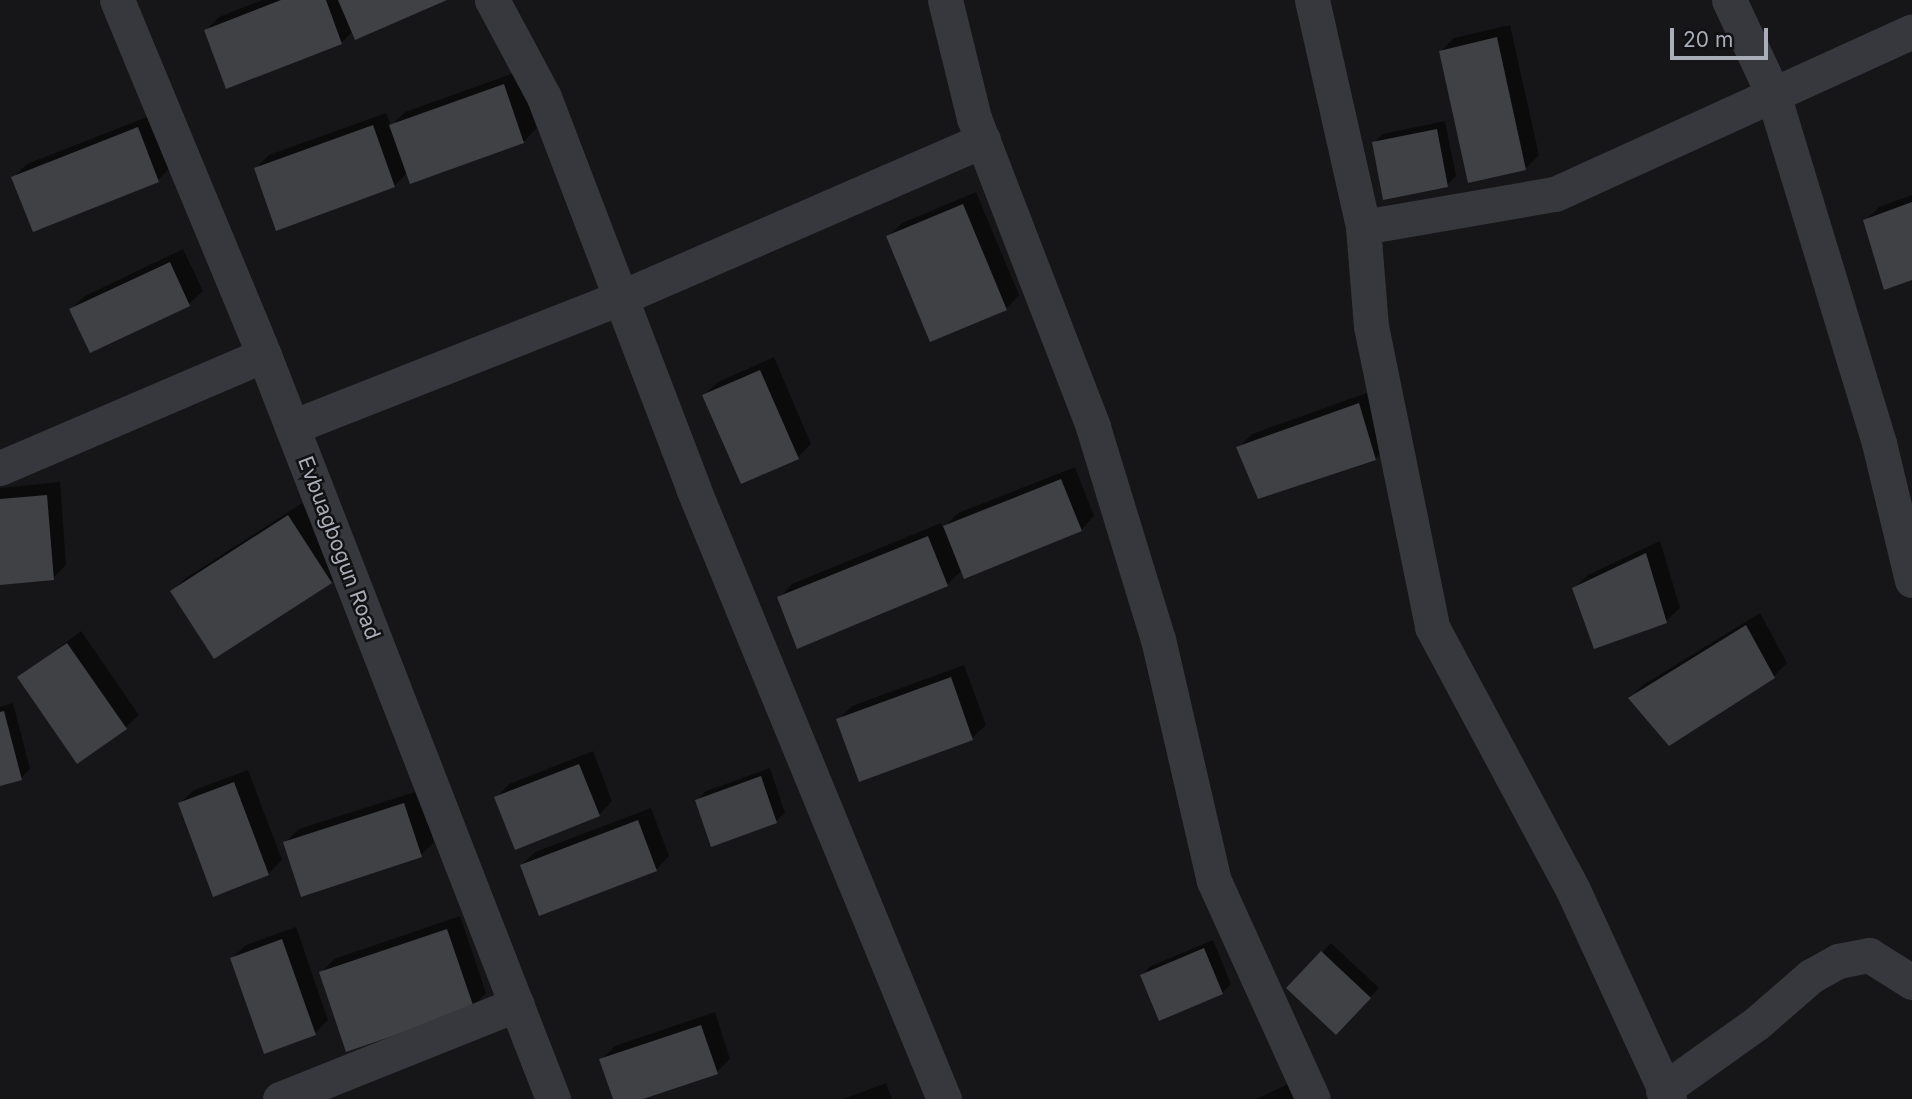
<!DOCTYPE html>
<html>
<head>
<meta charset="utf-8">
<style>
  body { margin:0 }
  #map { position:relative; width:1912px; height:1099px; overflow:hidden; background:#161618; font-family:Inter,sans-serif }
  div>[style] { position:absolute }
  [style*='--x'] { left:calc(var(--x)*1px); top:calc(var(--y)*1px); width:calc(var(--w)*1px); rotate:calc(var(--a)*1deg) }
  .shadow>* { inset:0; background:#0007 }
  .building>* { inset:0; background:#404145 }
  .minor>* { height:35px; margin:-17.5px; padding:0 17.5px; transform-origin:17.5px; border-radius:17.5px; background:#37383d }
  span { translate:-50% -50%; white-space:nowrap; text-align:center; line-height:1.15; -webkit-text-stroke:5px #111113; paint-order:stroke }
  .street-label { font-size:21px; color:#a8adb8 }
  .scale { position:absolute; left:1670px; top:28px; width:98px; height:32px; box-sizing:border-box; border:4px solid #a8adb8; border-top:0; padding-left:9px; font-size:21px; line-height:24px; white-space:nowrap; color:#a8adb8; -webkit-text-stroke:5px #111113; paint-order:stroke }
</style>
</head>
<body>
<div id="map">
  <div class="shadow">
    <i style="clip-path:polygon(262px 0,442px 0,353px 31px,341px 43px,206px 30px,219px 17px)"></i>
    <i style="clip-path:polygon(1510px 25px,1539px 155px,1526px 168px,1441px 51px,1454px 38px)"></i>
    <i style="clip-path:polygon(517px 72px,537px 128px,523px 142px,408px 172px,394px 186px,256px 168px,269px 155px,386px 113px,391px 126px,405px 112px)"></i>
    <i style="clip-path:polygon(152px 115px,171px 167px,158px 180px,13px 178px,27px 164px)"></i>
    <i style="clip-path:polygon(1445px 121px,1456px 176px,1447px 185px,1374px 143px,1383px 134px)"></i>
    <i style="clip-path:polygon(976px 192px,1019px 295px,1006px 309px,888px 237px,902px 223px)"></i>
    <i style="clip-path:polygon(1912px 195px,1912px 279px,1865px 221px,1879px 207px)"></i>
    <i style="clip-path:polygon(183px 249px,203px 291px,189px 304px,91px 350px,71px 309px,85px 296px)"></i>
    <i style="clip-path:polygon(774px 357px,811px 444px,798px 457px,704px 395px,718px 382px)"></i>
    <i style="clip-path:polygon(1372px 391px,1389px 445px,1375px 459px,1239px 447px,1252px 434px)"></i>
    <i style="clip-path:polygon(1075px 467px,1094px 516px,1081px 530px,962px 570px,947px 585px,779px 598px,792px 584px,941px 523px,943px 528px,958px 513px)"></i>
    <i style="clip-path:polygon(60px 482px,66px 565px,53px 578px,0 583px,0 488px)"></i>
    <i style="clip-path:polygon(302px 503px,344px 569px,331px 582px,172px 591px,186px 578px)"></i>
    <i style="clip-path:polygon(1660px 541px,1680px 608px,1666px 621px,1574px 588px,1588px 575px)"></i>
    <i style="clip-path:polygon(1760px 613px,1787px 663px,1774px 676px,1630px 698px,1643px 685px)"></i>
    <i style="clip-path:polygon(81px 631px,139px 715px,125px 728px,20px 677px)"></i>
    <i style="clip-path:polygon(964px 665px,986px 725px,972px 738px,838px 720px,852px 706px)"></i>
    <i style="clip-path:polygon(13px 703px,30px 769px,21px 778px,0 784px,0 707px)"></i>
    <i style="clip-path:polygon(593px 751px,612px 801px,599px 815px,496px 798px,509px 784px)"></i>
    <i style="clip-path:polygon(770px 768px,785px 813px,776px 821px,697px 800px,706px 791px)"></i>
    <i style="clip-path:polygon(248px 770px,282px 860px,268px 874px,180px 803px,194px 790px)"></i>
    <i style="clip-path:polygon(418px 791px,434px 842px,421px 855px,285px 843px,299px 829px)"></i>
    <i style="clip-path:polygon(651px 808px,669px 856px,656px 870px,522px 865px,535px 852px)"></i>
    <i style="clip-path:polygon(460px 916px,486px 993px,473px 1007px,321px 973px,334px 959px)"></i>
    <i style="clip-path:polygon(296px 927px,328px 1020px,315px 1033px,232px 958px,246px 945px)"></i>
    <i style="clip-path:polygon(1213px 940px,1231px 984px,1222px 993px,1142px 975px,1151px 966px)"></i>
    <i style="clip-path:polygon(1331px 943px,1379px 988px,1345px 1024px,1289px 988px)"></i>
    <i style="clip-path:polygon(715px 1012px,730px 1059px,717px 1072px,638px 1099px,615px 1099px,601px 1060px,615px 1046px)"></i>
    <i style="clip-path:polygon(1292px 1082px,1300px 1099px,1256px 1099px)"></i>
    <i style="clip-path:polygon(886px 1083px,892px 1099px,843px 1099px)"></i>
  </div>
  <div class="building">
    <i style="clip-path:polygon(281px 0,326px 0,342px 44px,226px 89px,204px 30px)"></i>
    <i style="clip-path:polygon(338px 0,447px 0,355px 40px)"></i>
    <i style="clip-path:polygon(1497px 37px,1526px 170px,1468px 183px,1439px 51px)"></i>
    <i style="clip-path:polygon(504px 84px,524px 143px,410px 184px,389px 125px)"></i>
    <i style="clip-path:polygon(373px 125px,395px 187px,276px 231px,254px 168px)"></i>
    <i style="clip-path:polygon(138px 127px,159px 182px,33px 232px,11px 177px)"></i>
    <i style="clip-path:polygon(1437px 129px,1448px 187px,1383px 200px,1372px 142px)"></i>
    <i style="clip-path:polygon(1912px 202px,1912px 280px,1884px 290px,1863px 220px)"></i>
    <i style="clip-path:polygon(963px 204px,1007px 310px,930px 342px,886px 236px)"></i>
    <i style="clip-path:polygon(170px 262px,190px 306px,90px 353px,69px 309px)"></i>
    <i style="clip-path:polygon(760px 370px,799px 459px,741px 484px,702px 395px)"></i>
    <i style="clip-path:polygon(1359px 403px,1376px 460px,1258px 499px,1236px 447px)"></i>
    <i style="clip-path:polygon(1061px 479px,1082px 531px,964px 579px,943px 526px)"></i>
    <i style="clip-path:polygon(47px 495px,54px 580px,0 585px,0 499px)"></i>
    <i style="clip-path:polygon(288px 515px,332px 583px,214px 659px,170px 591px)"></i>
    <i style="clip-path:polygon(928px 536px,948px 586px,797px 649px,777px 597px)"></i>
    <i style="clip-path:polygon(1646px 553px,1667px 623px,1594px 649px,1572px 588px)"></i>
    <i style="clip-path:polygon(1746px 625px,1775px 678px,1669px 746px,1628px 698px)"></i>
    <i style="clip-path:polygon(67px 643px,127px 729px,77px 764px,17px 677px)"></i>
    <i style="clip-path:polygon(951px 677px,973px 740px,859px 782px,836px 719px)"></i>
    <i style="clip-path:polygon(4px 711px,22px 780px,0 786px,0 712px)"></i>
    <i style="clip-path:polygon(579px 764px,600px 816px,515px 850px,494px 797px)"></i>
    <i style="clip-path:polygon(761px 776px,777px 823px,711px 847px,695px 800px)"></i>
    <i style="clip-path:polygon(234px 782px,269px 875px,213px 897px,178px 803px)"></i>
    <i style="clip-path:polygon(404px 803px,422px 857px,301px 897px,283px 842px)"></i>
    <i style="clip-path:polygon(638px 820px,657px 871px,539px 916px,520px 865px)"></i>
    <i style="clip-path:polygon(447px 929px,474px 1008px,346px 1052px,319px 972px)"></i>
    <i style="clip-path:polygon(282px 939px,316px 1035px,264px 1054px,230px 958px)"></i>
    <i style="clip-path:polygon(1204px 948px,1223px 994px,1159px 1021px,1140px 975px)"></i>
    <i style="clip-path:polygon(1321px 951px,1371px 998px,1336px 1035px,1286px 988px)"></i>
    <i style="clip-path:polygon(701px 1025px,718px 1074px,643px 1099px,613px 1099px,599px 1059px)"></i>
  </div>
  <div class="minor">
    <i style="--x:117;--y:0;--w:384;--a:67.5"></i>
    <i style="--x:264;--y:355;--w:798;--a:68.77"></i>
    <i style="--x:492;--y:0;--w:110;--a:61.8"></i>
    <i style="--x:544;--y:97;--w:418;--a:69.1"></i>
    <i style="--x:693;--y:488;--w:661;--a:67.67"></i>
    <i style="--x:945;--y:0;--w:122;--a:76.2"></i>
    <i style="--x:974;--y:118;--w:331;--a:68.9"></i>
    <i style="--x:1093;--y:427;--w:222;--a:73"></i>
    <i style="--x:1158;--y:639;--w:248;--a:77"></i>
    <i style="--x:1214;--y:881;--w:239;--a:65.6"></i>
    <i style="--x:1312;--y:0;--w:233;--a:77.3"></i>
    <i style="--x:1363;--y:227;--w:99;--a:85.4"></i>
    <i style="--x:1371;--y:326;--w:307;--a:78.5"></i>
    <i style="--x:1432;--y:627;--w:298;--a:61.8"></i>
    <i style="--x:1573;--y:890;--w:230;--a:65.3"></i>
    <i style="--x:1729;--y:0;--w:104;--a:64.9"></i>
    <i style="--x:1773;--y:94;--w:365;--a:73.1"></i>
    <i style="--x:1879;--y:443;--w:141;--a:76.5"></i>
    <i style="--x:1363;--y:227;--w:195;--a:-9.8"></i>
    <i style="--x:1555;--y:194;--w:392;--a:-24.5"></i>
    <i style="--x:292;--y:427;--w:352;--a:-21.5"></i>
    <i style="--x:620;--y:298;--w:396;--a:-23.5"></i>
    <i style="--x:0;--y:468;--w:287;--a:-23.2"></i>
    <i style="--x:1663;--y:1090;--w:115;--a:-35.5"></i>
    <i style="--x:1757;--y:1023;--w:72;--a:-41"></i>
    <i style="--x:1811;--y:976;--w:31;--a:-29"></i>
    <i style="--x:1838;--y:961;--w:32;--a:-11"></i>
    <i style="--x:1869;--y:955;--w:51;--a:32.1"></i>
    <i style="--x:280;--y:1099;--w:255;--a:-21.8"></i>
  </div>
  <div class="street-label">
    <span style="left:339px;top:548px;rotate:69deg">Evbuagbogun Road</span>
  </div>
  <div class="scale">20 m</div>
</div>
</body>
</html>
